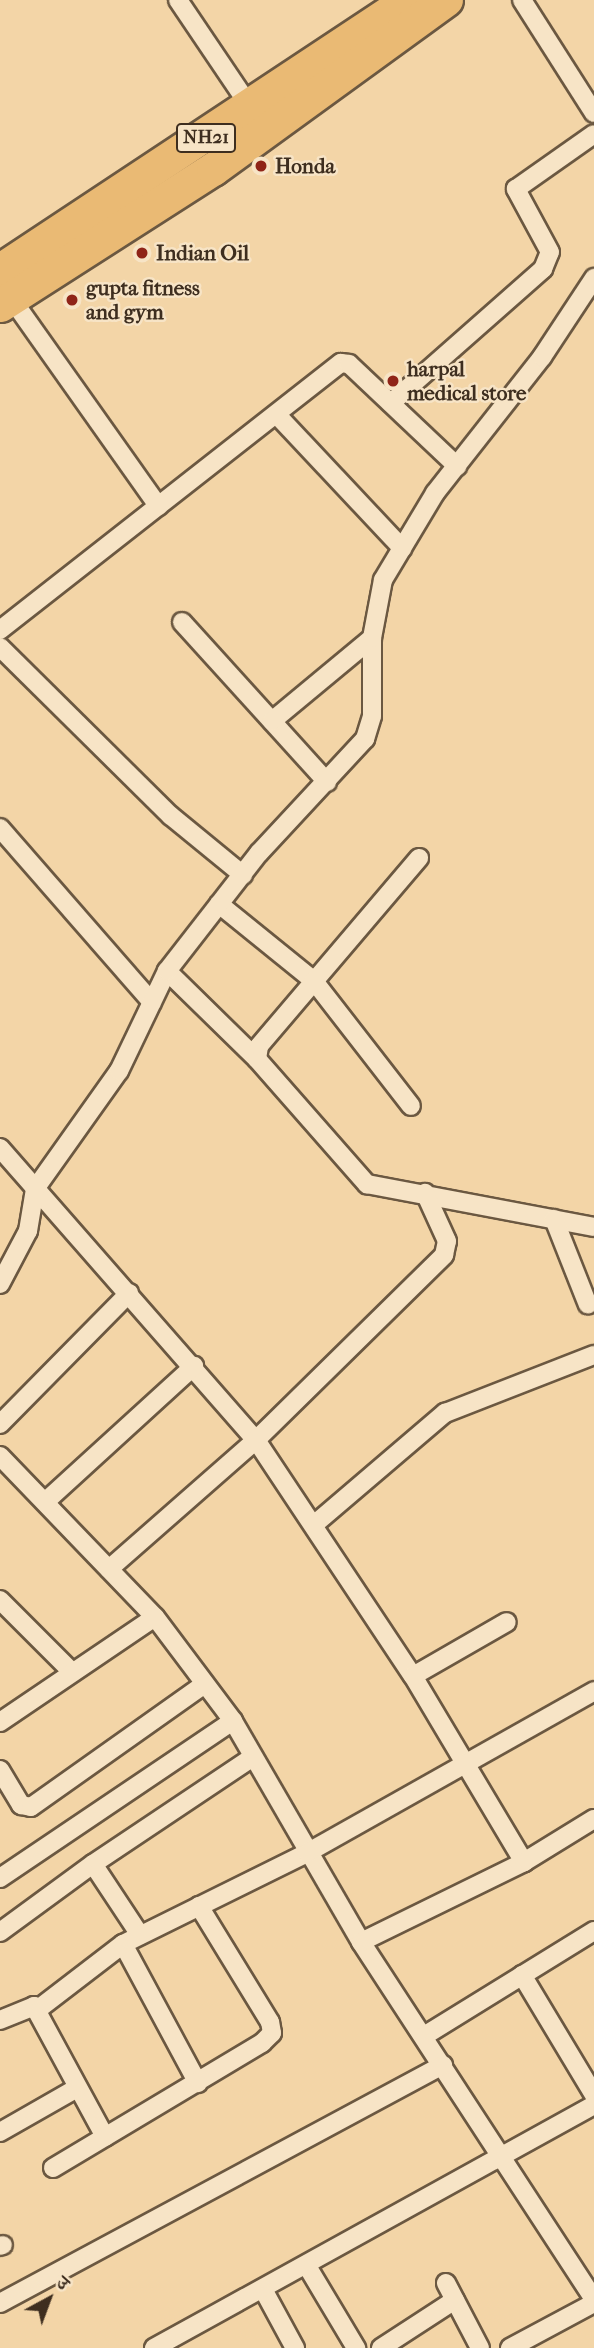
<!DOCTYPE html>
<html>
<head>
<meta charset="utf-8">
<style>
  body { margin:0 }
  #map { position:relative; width:594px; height:2348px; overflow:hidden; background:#f3d5a7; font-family:"IM FELL French Canon","Noto Serif Devanagari",serif }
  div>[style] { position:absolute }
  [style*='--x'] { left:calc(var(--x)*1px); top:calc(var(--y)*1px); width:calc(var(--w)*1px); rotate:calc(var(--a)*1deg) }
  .roads { filter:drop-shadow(2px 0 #6b5841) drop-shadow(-2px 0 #6b5841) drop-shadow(0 2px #6b5841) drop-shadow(0 -2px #6b5841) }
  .street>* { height:18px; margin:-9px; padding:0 9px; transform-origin:9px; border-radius:9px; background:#f7e4c6 }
  .highway>* { height:33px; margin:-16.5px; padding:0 16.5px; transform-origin:16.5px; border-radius:16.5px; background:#eaba74 }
  .dots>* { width:19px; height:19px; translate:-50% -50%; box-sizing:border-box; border:4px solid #f7e4c6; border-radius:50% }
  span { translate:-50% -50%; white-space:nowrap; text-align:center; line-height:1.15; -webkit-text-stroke:5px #f7e4c6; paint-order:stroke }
  .shield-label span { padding:2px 5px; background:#f7e4c6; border:2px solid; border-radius:5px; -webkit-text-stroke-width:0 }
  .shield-label { font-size:19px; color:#3e2e1f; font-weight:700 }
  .poi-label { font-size:21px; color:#3e2e1f; font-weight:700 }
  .left { translate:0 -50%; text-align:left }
  .north { position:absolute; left:14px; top:2264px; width:70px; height:70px; -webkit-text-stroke:5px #f7e4c6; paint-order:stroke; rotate:41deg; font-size:19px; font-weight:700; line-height:28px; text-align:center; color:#3e2e1f }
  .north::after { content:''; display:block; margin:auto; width:24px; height:32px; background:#3e2e1f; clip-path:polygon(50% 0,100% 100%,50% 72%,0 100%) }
</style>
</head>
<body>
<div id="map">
  <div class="roads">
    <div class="street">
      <i style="--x:178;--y:0;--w:134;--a:56"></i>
      <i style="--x:522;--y:0;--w:134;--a:57.5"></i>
      <i style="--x:11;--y:298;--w:255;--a:54.7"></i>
      <i style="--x:391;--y:403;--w:203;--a:-41.4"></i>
      <i style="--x:543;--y:269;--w:18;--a:-68"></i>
      <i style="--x:550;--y:252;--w:72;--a:-118.4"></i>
      <i style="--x:516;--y:189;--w:95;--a:-35.2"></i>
      <i style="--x:277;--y:415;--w:183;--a:46.8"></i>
      <i style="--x:182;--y:622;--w:216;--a:47.8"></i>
      <i style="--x:0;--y:630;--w:433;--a:-38.1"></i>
      <i style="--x:341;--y:363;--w:8;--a:7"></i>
      <i style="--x:349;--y:364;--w:149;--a:43.4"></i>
      <i style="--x:0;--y:647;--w:240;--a:44.7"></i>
      <i style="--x:171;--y:816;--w:93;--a:39.3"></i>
      <i style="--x:272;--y:721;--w:130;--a:-39.7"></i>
      <i style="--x:0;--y:828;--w:231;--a:48.9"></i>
      <i style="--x:219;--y:904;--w:122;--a:39"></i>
      <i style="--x:314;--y:981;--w:158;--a:52.2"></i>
      <i style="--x:167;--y:971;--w:126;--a:44.4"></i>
      <i style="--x:257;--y:1059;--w:167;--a:48.7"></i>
      <i style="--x:367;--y:1184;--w:231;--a:10.7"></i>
      <i style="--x:257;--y:1059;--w:13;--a:-81"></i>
      <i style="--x:259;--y:1046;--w:247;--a:-49.6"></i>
      <i style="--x:0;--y:1148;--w:388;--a:48.8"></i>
      <i style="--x:256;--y:1440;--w:283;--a:56.4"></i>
      <i style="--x:413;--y:1676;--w:217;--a:59.2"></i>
      <i style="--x:554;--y:1219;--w:92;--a:68.4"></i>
      <i style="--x:0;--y:1284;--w:60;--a:-62.2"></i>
      <i style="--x:28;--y:1231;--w:43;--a:-80.5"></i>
      <i style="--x:35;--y:1189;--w:145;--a:-54.6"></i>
      <i style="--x:119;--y:1071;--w:111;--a:-64.4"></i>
      <i style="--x:167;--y:971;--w:150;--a:-52.1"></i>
      <i style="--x:259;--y:853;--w:156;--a:-47.1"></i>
      <i style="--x:365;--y:739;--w:24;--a:-73"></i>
      <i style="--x:372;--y:716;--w:78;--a:-90"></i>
      <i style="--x:372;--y:638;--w:59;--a:-79.3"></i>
      <i style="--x:383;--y:580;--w:101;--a:-59.1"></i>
      <i style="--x:435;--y:493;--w:173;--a:-51.8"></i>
      <i style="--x:542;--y:357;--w:95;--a:-56.6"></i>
      <i style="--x:0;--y:1424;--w:184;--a:-45.4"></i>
      <i style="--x:0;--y:1456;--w:223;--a:46.1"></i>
      <i style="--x:155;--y:1617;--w:130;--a:53.1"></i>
      <i style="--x:233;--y:1721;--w:255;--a:59.9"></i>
      <i style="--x:361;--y:1942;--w:427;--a:56.9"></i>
      <i style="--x:45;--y:1502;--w:202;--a:-42.4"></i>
      <i style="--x:316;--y:1523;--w:170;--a:-40.5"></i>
      <i style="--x:445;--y:1413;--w:160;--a:-21.3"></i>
      <i style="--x:109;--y:1569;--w:196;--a:-41.3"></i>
      <i style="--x:256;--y:1440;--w:264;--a:-44.5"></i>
      <i style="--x:444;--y:1255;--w:14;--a:-78"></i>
      <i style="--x:447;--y:1241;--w:53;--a:-114.6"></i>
      <i style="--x:0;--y:1600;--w:99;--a:45"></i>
      <i style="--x:413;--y:1676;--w:108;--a:-29.9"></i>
      <i style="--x:0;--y:1722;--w:187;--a:-34.1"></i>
      <i style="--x:0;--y:1770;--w:41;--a:59"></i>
      <i style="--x:21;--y:1805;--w:10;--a:11"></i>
      <i style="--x:31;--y:1807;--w:213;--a:-35.3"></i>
      <i style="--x:93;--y:1864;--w:85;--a:56.5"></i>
      <i style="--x:0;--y:1878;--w:281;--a:-34"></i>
      <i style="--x:0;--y:1932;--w:115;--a:-36.2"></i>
      <i style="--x:93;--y:1864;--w:192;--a:-33.8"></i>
      <i style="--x:361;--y:1942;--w:182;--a:-26.1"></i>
      <i style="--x:524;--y:1862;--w:82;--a:-31.6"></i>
      <i style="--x:123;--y:1944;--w:158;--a:61.7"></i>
      <i style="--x:522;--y:1975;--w:140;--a:59"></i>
      <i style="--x:37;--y:2010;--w:108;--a:-37.5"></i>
      <i style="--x:123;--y:1944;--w:205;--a:-26.3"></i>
      <i style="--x:307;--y:1853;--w:330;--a:-29.4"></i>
      <i style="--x:0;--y:2020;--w:37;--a:-22"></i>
      <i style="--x:34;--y:2006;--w:149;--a:61.5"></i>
      <i style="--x:424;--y:2036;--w:200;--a:-31.7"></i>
      <i style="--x:0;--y:2132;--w:89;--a:-29.7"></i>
      <i style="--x:53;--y:2168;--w:244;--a:-30.9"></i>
      <i style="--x:262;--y:2043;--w:14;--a:-45"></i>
      <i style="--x:272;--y:2033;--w:11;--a:-100"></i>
      <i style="--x:270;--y:2022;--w:136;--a:-121.5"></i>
      <i style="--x:0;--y:2246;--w:3;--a:-18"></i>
      <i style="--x:307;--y:2266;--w:96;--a:59.1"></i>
      <i style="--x:446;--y:2283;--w:73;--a:62.4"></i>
      <i style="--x:264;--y:2291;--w:65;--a:61.5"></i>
      <i style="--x:0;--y:2303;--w:503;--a:-28.25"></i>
      <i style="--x:154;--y:2348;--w:503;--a:-28.91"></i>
      <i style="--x:381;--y:2348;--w:88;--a:-33"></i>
      <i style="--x:510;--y:2348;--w:95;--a:-28.2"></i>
    </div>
    <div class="highway">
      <i style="--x:0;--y:270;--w:489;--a:-33.5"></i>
      <i style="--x:0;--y:305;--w:253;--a:-32.6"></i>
      <i style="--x:213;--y:169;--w:288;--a:-36"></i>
    </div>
  </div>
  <div class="dots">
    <i style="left:261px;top:166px;background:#8f2418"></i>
    <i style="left:142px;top:253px;background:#8f2418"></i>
    <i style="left:72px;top:300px;background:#8f2418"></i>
    <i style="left:393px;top:381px;background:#8f2418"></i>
  </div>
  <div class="shield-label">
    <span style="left:206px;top:138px">NH21</span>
  </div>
  <div class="poi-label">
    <span class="left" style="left:275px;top:166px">Honda</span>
    <span class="left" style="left:156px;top:253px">Indian Oil</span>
    <span class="left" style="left:86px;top:300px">gupta fitness<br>and gym</span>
    <span class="left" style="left:407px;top:381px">harpal<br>medical store</span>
  </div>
  <div class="north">उ</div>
</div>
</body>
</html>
